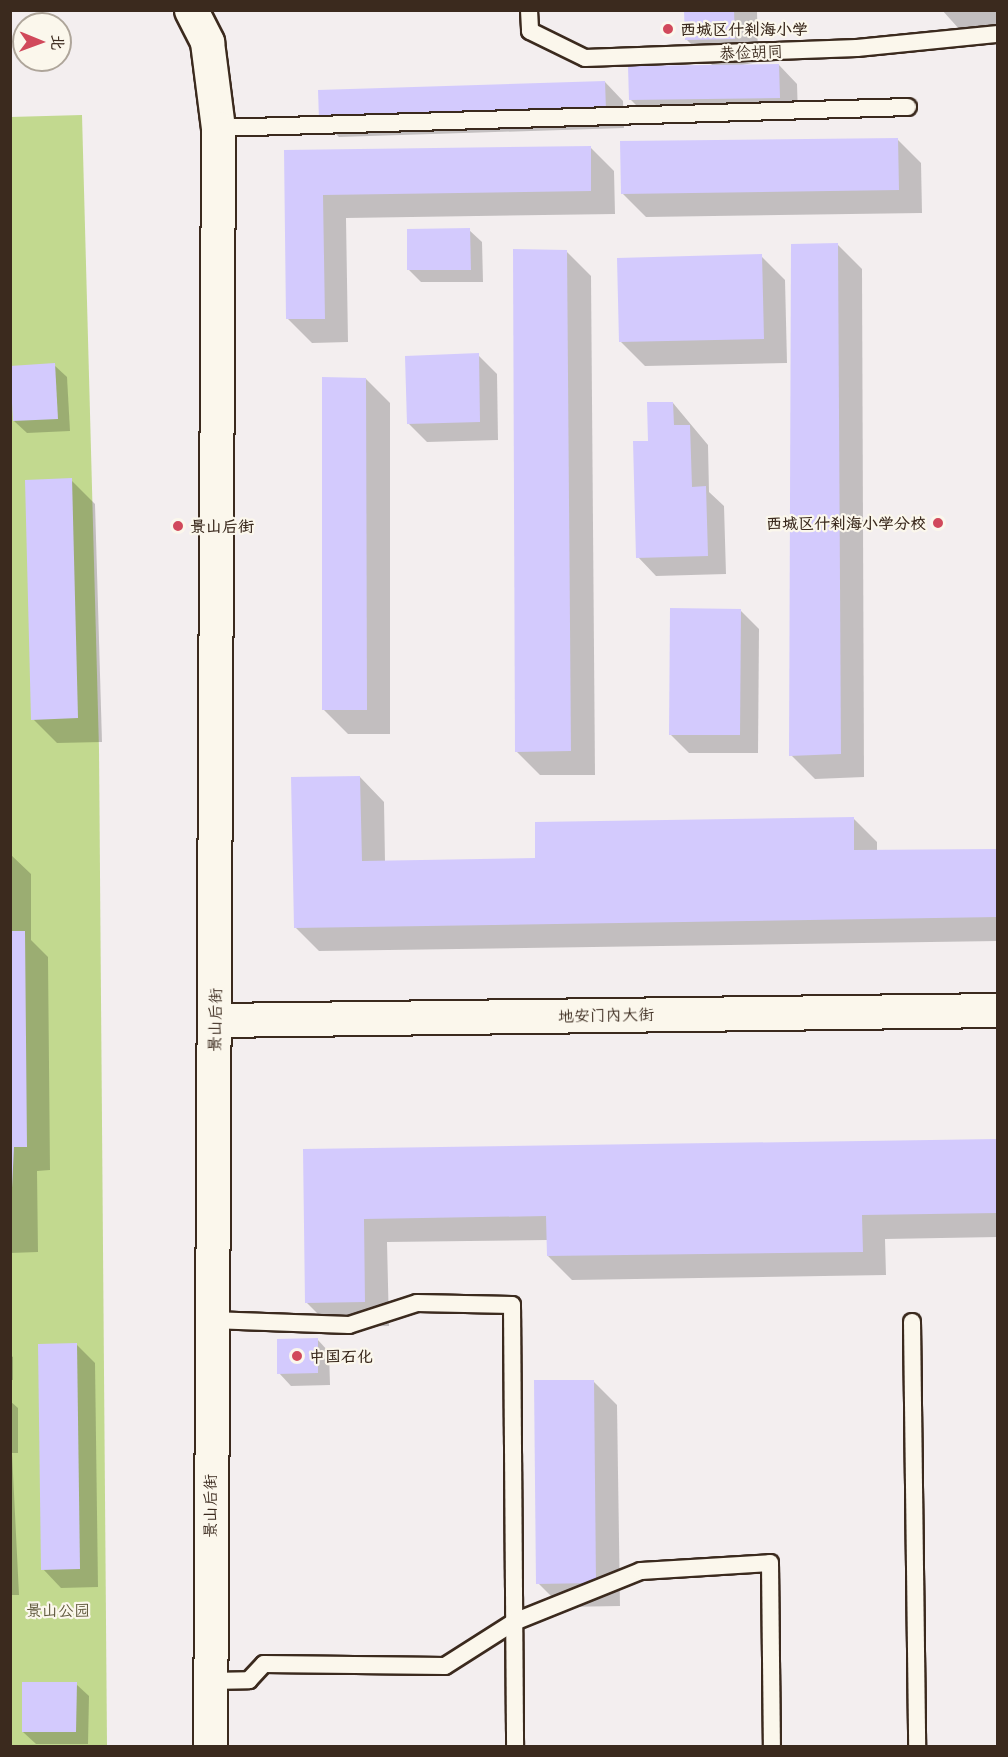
<!DOCTYPE html>
<html>
<head>
<meta charset="utf-8">
<style>
  body { margin:0 }
  #map { position:relative; width:1008px; height:1757px; overflow:hidden; background:#f3eeef; font-family:Mali,"LXGW WenKai TC",sans-serif }
  div>[style] { position:absolute }
  [style*='--x'] { left:calc(var(--x)*1px); top:calc(var(--y)*1px); width:calc(var(--w)*1px); rotate:calc(var(--a)*1deg) }
  .green>* { inset:0; background:#c2d98f }
  .shadow>* { inset:0; background:#0003 }
  .building>* { inset:0; background:#d3cafd }
  .roads { filter:drop-shadow(2px 0 #3b2a1e) drop-shadow(-2px 0 #3b2a1e) drop-shadow(0 2px #3b2a1e) drop-shadow(0 -2px #3b2a1e) }
  .lane>* { height:16px; margin:-8px; padding:0 8px; transform-origin:8px; border-radius:8px; background:#fbf7ec }
  .secondary>* { height:33px; margin:-16.5px; padding:0 16.5px; transform-origin:16.5px; border-radius:16.5px; background:#fbf7ec }
  .dots>* { width:16px; height:16px; translate:-50% -50%; box-sizing:border-box; border:3px solid #fbf7ec; border-radius:50% }
  span { translate:-50% -50%; white-space:nowrap; text-align:center; line-height:1.15; -webkit-text-stroke:4.5px #fbf7ec; paint-order:stroke }
  .poi-label { font-size:16px; color:#3b2a1e; font-weight:700 }
  .left { translate:0 -50%; text-align:left }
  .right { translate:-100% -50%; text-align:right }
  .street-label { font-size:16px; color:#3b2a1e }
  .park-label { font-size:16px; color:#5d563a }
  .frame { position:absolute; inset:0; border:12px solid #3b2a1e; pointer-events:none }
  .north { position:absolute; left:12px; top:12px; width:60px; height:60px; box-sizing:border-box; background:#fbf7ec; border:2px solid #aea59a; border-radius:50%; rotate:91deg; font-size:16px; font-weight:700; line-height:24px; text-align:center; color:#3b2a1e }
  .north::after { content:''; display:block; margin:auto; width:21px; height:27px; background:#d1495b; clip-path:polygon(50% 0,100% 100%,50% 72%,0 100%) }
</style>
</head>
<body>
<div id="map">
  <div class="green">
    <i style="clip-path:polygon(82px 115px,99px 749px,107px 1746px,11px 1746px,10px 117px)"></i>
  </div>
  <div class="shadow">
    <i style="clip-path:polygon(686px 10px,757px 10px,758px 62px,737px 66px,779px 65px,797px 84px,798px 116px,649px 118px,630px 99px,713px 66px,687px 40px)"></i>
    <i style="clip-path:polygon(942px 10px,998px 10px,998px 30px,960px 30px)"></i>
    <i style="clip-path:polygon(605px 82px,623px 101px,624px 128px,339px 137px,320px 119px)"></i>
    <i style="clip-path:polygon(897px 139px,921px 163px,922px 213px,646px 217px,622px 193px)"></i>
    <i style="clip-path:polygon(590px 147px,614px 171px,615px 214px,346px 218px,348px 342px,312px 343px,288px 319px,285px 152px)"></i>
    <i style="clip-path:polygon(469px 230px,482px 242px,483px 282px,421px 282px,409px 270px)"></i>
    <i style="clip-path:polygon(838px 245px,862px 269px,864px 777px,815px 779px,791px 755px)"></i>
    <i style="clip-path:polygon(566px 251px,591px 276px,595px 775px,540px 775px,516px 751px)"></i>
    <i style="clip-path:polygon(761px 256px,785px 280px,787px 363px,645px 366px,621px 342px)"></i>
    <i style="clip-path:polygon(478px 355px,497px 374px,498px 440px,427px 442px,408px 423px)"></i>
    <i style="clip-path:polygon(54px 365px,67px 377px,70px 431px,27px 433px,14px 421px)"></i>
    <i style="clip-path:polygon(366px 379px,390px 403px,390px 734px,348px 734px,323px 709px)"></i>
    <i style="clip-path:polygon(673px 403px,708px 445px,709px 492px,724px 506px,726px 574px,656px 576px,638px 557px,650px 443px)"></i>
    <i style="clip-path:polygon(71px 480px,95px 504px,102px 742px,57px 743px,33px 719px)"></i>
    <i style="clip-path:polygon(740px 610px,759px 629px,758px 753px,689px 753px,670px 734px)"></i>
    <i style="clip-path:polygon(360px 777px,384px 802px,385px 862px,536px 859px,853px 818px,877px 842px,877px 852px,998px 850px,998px 941px,319px 951px,295px 927px)"></i>
    <i style="clip-path:polygon(10px 854px,31px 874px,31px 940px,48px 957px,50px 1170px,37px 1171px,38px 1252px,10px 1253px)"></i>
    <i style="clip-path:polygon(998px 1140px,998px 1237px,885px 1239px,886px 1275px,572px 1280px,548px 1256px,548px 1240px,387px 1242px,389px 1326px,331px 1327px,307px 1303px,305px 1151px)"></i>
    <i style="clip-path:polygon(317px 1339px,329px 1352px,330px 1385px,291px 1386px,279px 1373px)"></i>
    <i style="clip-path:polygon(77px 1345px,95px 1363px,98px 1587px,61px 1588px,43px 1569px)"></i>
    <i style="clip-path:polygon(10px 1355px,13px 1357px,13px 1380px,10px 1380px)"></i>
    <i style="clip-path:polygon(593px 1381px,617px 1405px,620px 1606px,562px 1607px,538px 1583px)"></i>
    <i style="clip-path:polygon(10px 1401px,18px 1408px,18px 1453px,12px 1453px,19px 1595px,10px 1595px)"></i>
    <i style="clip-path:polygon(76px 1684px,89px 1696px,88px 1744px,36px 1744px,23px 1732px)"></i>
  </div>
  <div class="building">
    <i style="clip-path:polygon(684px 10px,734px 10px,735px 39px,685px 40px)"></i>
    <i style="clip-path:polygon(779px 64px,780px 98px,629px 100px,628px 66px)"></i>
    <i style="clip-path:polygon(605px 81px,606px 110px,319px 119px,318px 90px)"></i>
    <i style="clip-path:polygon(898px 138px,899px 190px,621px 194px,620px 141px)"></i>
    <i style="clip-path:polygon(591px 146px,591px 191px,323px 195px,325px 319px,286px 319px,284px 150px)"></i>
    <i style="clip-path:polygon(470px 228px,471px 270px,407px 270px,407px 229px)"></i>
    <i style="clip-path:polygon(838px 243px,841px 754px,789px 756px,791px 244px)"></i>
    <i style="clip-path:polygon(513px 249px,567px 250px,571px 751px,515px 752px)"></i>
    <i style="clip-path:polygon(762px 254px,764px 339px,619px 342px,617px 258px)"></i>
    <i style="clip-path:polygon(479px 353px,480px 422px,407px 424px,405px 356px)"></i>
    <i style="clip-path:polygon(55px 363px,58px 419px,13px 421px,10px 366px)"></i>
    <i style="clip-path:polygon(322px 377px,366px 378px,367px 710px,322px 710px)"></i>
    <i style="clip-path:polygon(647px 402px,673px 402px,674px 425px,690px 425px,692px 487px,706px 486px,708px 556px,636px 558px,633px 441px,648px 441px)"></i>
    <i style="clip-path:polygon(72px 478px,78px 718px,31px 720px,25px 480px)"></i>
    <i style="clip-path:polygon(670px 608px,741px 609px,740px 735px,669px 735px)"></i>
    <i style="clip-path:polygon(360px 776px,362px 861px,535px 858px,535px 822px,854px 817px,854px 850px,998px 849px,998px 917px,294px 928px,291px 777px)"></i>
    <i style="clip-path:polygon(10px 931px,25px 931px,27px 1147px,14px 1147px,10px 1229px)"></i>
    <i style="clip-path:polygon(998px 1139px,998px 1213px,862px 1215px,863px 1252px,547px 1256px,546px 1216px,364px 1219px,365px 1302px,305px 1303px,303px 1149px)"></i>
    <i style="clip-path:polygon(318px 1338px,318px 1373px,277px 1374px,277px 1339px)"></i>
    <i style="clip-path:polygon(77px 1343px,80px 1569px,41px 1570px,38px 1344px)"></i>
    <i style="clip-path:polygon(534px 1380px,594px 1380px,596px 1583px,536px 1584px)"></i>
    <i style="clip-path:polygon(22px 1682px,77px 1682px,76px 1732px,22px 1732px)"></i>
  </div>
  <div class="roads">
    <div class="lane">
      <i style="--x:529;--y:10;--w:21;--a:87"></i>
      <i style="--x:530;--y:31;--w:61;--a:26.1"></i>
      <i style="--x:585;--y:58;--w:272;--a:-2.1"></i>
      <i style="--x:857;--y:48;--w:142;--a:-5.7"></i>
      <i style="--x:218;--y:128;--w:690;--a:-1.74"></i>
      <i style="--x:211;--y:1320;--w:138;--a:2.1"></i>
      <i style="--x:349;--y:1325;--w:71;--a:-17.9"></i>
      <i style="--x:417;--y:1303;--w:95;--a:1.2"></i>
      <i style="--x:512;--y:1305;--w:441;--a:89.6"></i>
      <i style="--x:912;--y:1322;--w:424;--a:89.3"></i>
      <i style="--x:210;--y:1681;--w:39;--a:-1"></i>
      <i style="--x:249;--y:1680;--w:22;--a:-47"></i>
      <i style="--x:264;--y:1664;--w:181;--a:0.6"></i>
      <i style="--x:445;--y:1666;--w:82;--a:-32.5"></i>
      <i style="--x:514;--y:1622;--w:137;--a:-21.9"></i>
      <i style="--x:641;--y:1571;--w:129;--a:-3.5"></i>
      <i style="--x:770;--y:1563;--w:183;--a:89.4"></i>
    </div>
    <div class="secondary">
      <i style="--x:191;--y:10;--w:36;--a:63"></i>
      <i style="--x:207;--y:42;--w:87;--a:82.7"></i>
      <i style="--x:218;--y:128;--w:1618;--a:90.28"></i>
      <i style="--x:215;--y:1020;--w:783;--a:-0.73"></i>
    </div>
  </div>
  <div class="dots">
    <i style="left:668px;top:29px;background:#d1495b"></i>
    <i style="left:938px;top:523px;background:#d1495b"></i>
    <i style="left:178px;top:526px;background:#d1495b"></i>
    <i style="left:297px;top:1356px;background:#d1495b"></i>
  </div>
  <div class="poi-label">
    <span class="left" style="left:680px;top:29px">西城区什刹海小学</span>
    <span class="right" style="left:926px;top:523px">西城区什刹海小学分校</span>
    <span class="left" style="left:190px;top:526px">景山后街</span>
    <span class="left" style="left:309px;top:1356px">中国石化</span>
  </div>
  <div class="street-label">
    <span style="left:751px;top:52px;rotate:-2deg">恭俭胡同</span>
    <span style="left:606px;top:1015px;rotate:-1deg">地安门内大街</span>
    <span style="left:215px;top:1020px;rotate:-89deg">景山后街</span>
    <span style="left:210px;top:1506px;rotate:-90deg">景山后街</span>
  </div>
  <div class="park-label">
    <span style="left:58px;top:1610px">景山公园</span>
  </div>
  <div class="frame"></div>
  <div class="north">北</div>
</div>
</body>
</html>
